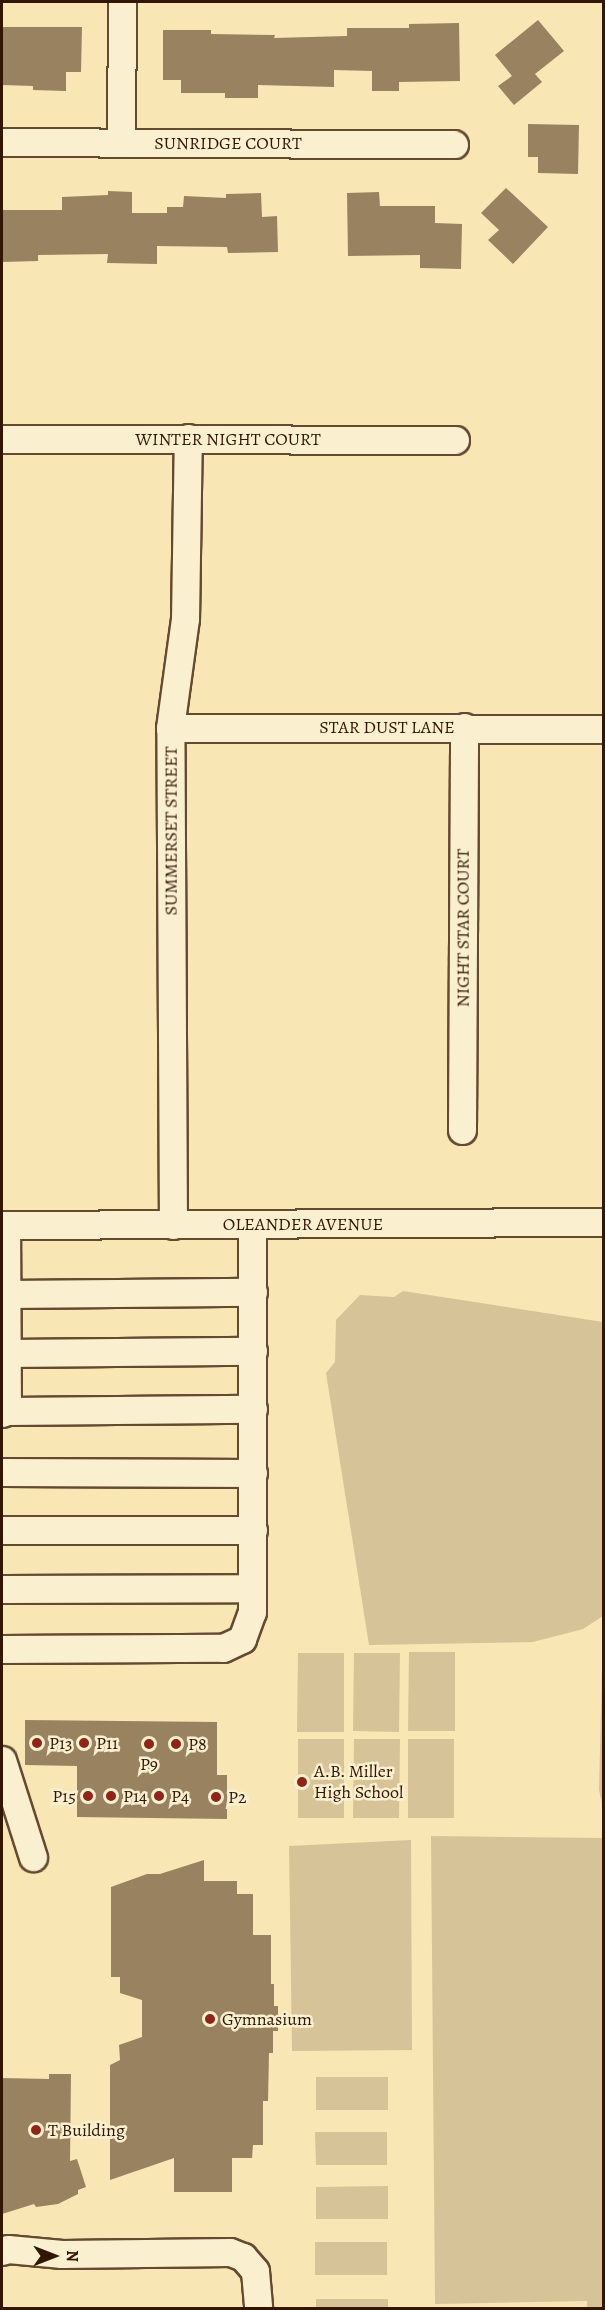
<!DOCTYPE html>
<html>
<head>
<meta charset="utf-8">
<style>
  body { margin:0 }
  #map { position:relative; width:605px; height:2310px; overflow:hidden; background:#f8e6b5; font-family:Alegreya,serif }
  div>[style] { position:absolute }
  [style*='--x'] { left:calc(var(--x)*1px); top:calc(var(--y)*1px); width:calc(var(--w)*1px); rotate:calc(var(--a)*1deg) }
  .green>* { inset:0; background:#d6c397 }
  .building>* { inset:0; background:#99825f }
  .roads { filter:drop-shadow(2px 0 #644a2f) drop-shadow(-2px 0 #644a2f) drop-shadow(0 2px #644a2f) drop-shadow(0 -2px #644a2f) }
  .minor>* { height:27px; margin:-13.5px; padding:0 13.5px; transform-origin:13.5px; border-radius:13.5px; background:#faefcf }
  .dots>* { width:16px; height:16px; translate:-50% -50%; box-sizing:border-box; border:3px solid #faefcf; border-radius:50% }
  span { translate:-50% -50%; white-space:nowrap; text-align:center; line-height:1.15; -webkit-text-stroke:5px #faefcf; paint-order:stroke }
  .street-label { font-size:18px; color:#321602 }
  .poi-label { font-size:18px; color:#321602 }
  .left { translate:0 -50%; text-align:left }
  .right { translate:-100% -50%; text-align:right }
  .frame { position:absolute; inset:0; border:3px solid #321602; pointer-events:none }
  .north { position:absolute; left:24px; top:2226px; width:60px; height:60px; -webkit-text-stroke:4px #faefcf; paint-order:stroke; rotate:90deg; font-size:16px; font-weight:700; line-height:24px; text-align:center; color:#321602 }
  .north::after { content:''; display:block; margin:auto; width:21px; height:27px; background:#321602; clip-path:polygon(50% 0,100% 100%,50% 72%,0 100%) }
</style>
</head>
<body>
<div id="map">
  <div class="green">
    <i style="clip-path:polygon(403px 1291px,603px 1322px,603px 1616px,583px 1629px,533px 1642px,369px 1645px,326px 1373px,335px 1362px,336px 1320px,360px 1295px,394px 1297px)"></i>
    <i style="clip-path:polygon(603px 1628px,603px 1808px,599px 1790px)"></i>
    <i style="clip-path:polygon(409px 1652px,455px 1652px,455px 1731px,408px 1731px)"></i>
    <i style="clip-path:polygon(298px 1653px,344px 1653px,344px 1732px,297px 1732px)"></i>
    <i style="clip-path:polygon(354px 1653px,400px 1653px,399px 1732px,353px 1731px)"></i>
    <i style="clip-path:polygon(298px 1739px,344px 1739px,344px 1818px,298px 1818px)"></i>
    <i style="clip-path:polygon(354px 1739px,400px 1739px,399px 1818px,353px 1818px)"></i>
    <i style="clip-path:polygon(408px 1739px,454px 1739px,454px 1818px,408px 1818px)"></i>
    <i style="clip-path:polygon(431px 1836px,603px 1838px,603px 2308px,587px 2308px,587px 2301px,435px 2304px)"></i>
    <i style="clip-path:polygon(411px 1840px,412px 2050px,292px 2051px,289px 1846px)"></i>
    <i style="clip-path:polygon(316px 2077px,388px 2077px,388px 2110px,316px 2110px)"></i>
    <i style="clip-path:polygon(315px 2132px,387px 2132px,387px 2165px,316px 2165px)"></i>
    <i style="clip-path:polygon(388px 2186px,388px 2219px,316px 2219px,316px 2187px)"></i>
    <i style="clip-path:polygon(315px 2242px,387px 2242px,387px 2275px,315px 2275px)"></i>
    <i style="clip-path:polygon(316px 2299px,388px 2299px,388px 2308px,316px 2308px)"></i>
  </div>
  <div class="building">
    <i style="clip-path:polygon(538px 20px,564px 51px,535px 74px,542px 82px,514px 105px,498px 86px,512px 76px,495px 55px)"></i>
    <i style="clip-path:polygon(459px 23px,460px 81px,399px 82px,399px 91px,372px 91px,372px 71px,334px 70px,334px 87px,258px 85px,258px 98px,225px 98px,225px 93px,181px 93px,181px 80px,163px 80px,163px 30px,211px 30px,211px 34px,275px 35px,274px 38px,347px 36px,347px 28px,409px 28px,409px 24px)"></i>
    <i style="clip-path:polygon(2px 27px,82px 27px,81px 72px,66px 72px,66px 91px,33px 90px,33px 86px,2px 85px)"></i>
    <i style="clip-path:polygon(528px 124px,579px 125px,578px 174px,538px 173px,538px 157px,528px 157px)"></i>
    <i style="clip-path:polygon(506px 188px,548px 227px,513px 264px,488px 240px,499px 230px,481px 213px)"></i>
    <i style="clip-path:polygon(108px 191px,132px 192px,132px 213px,167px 213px,167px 207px,183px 207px,184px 196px,226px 198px,226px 194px,261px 193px,262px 217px,277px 216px,278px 252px,228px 253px,227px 247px,157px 246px,157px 264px,107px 263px,108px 254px,38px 255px,38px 261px,2px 262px,2px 210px,62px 210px,62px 197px,108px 195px)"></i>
    <i style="clip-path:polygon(379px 192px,380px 206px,435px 206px,435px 223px,462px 224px,461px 269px,420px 268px,420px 255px,348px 256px,347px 193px)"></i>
    <i style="clip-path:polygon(25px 1720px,217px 1722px,217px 1775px,227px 1775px,227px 1819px,77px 1817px,77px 1766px,25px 1765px)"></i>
    <i style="clip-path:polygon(204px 1860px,204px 1881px,237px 1881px,237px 1894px,253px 1894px,253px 1935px,271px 1935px,271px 1984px,274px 1984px,274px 2006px,278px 2006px,278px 2031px,273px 2031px,273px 2053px,269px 2053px,268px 2101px,263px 2101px,263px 2145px,253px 2145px,252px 2158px,232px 2158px,232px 2192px,174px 2192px,174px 2158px,110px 2180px,110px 2065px,120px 2060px,119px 2045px,142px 2037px,142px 2000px,120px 1993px,120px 1977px,111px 1977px,111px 1887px,147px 1874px,160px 1874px)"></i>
    <i style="clip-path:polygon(49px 2074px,71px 2074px,70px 2161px,77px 2159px,86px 2187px,78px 2190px,78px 2194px,58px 2204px,36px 2207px,34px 2204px,2px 2214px,2px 2078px,49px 2079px)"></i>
  </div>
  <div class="roads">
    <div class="minor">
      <i style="--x:2;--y:142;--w:452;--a:0.3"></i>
      <i style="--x:121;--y:143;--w:141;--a:-89.6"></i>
      <i style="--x:2;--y:439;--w:453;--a:0.1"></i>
      <i style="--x:170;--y:728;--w:434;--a:0.1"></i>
      <i style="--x:462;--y:1130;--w:403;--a:-89.7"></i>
      <i style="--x:2;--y:1225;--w:602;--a:-0.29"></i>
      <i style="--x:173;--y:1225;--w:497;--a:-90.3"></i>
      <i style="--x:170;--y:728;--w:110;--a:-82.2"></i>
      <i style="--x:185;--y:619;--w:181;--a:-89.1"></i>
      <i style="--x:7;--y:1294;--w:246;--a:-0.5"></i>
      <i style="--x:7;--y:1353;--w:246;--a:-0.5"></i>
      <i style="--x:7;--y:1411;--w:246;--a:-0.5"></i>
      <i style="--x:2;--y:1413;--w:5;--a:-22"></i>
      <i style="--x:7;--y:1411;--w:186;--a:-90.3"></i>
      <i style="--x:2;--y:1472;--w:251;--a:0.2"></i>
      <i style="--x:2;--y:1530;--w:251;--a:0"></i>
      <i style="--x:2;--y:1589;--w:250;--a:-0.2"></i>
      <i style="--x:2;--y:1649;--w:221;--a:-0.3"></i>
      <i style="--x:223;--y:1648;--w:21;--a:-25"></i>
      <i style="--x:242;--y:1639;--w:29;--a:-70"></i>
      <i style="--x:252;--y:1612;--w:387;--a:-90"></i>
      <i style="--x:2;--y:1760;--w:102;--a:72.3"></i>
      <i style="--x:2;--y:2251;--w:6;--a:-18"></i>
      <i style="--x:8;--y:2249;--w:54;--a:5.3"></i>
      <i style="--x:62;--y:2254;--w:168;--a:-0.7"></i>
      <i style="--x:230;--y:2252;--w:14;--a:21"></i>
      <i style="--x:243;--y:2257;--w:18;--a:49"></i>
      <i style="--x:255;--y:2271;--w:37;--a:85"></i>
    </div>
  </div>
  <div class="dots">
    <i style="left:37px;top:1743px;background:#8f2418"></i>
    <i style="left:84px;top:1743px;background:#8f2418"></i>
    <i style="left:149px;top:1744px;background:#8f2418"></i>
    <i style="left:176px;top:1744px;background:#8f2418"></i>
    <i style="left:302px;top:1782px;background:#8f2418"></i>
    <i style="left:88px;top:1796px;background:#8f2418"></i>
    <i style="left:111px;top:1796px;background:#8f2418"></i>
    <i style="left:159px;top:1796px;background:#8f2418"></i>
    <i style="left:216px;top:1797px;background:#8f2418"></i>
    <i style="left:210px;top:2019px;background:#8f2418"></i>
    <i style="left:36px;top:2130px;background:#8f2418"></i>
  </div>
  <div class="street-label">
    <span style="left:228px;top:143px">SUNRIDGE COURT</span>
    <span style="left:228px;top:439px">WINTER NIGHT COURT</span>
    <span style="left:387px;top:727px">STAR DUST LANE</span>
    <span style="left:171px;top:831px;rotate:-90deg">SUMMERSET STREET</span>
    <span style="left:463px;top:928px;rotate:-90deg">NIGHT STAR COURT</span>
    <span style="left:303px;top:1224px">OLEANDER AVENUE</span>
  </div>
  <div class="poi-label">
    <span class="left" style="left:49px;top:1743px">P13</span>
    <span class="left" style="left:96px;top:1743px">P11</span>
    <span class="left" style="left:188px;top:1744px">P8</span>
    <span style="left:149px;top:1764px">P9</span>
    <span class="left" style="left:314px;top:1782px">A.B. Miller<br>High School</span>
    <span class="right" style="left:76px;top:1796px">P15</span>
    <span class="left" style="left:123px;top:1796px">P14</span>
    <span class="left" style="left:171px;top:1796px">P4</span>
    <span class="left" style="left:228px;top:1797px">P2</span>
    <span class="left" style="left:222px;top:2019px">Gymnasium</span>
    <span class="left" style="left:48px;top:2130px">T Building</span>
  </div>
  <div class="frame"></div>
  <div class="north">N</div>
</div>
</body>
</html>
